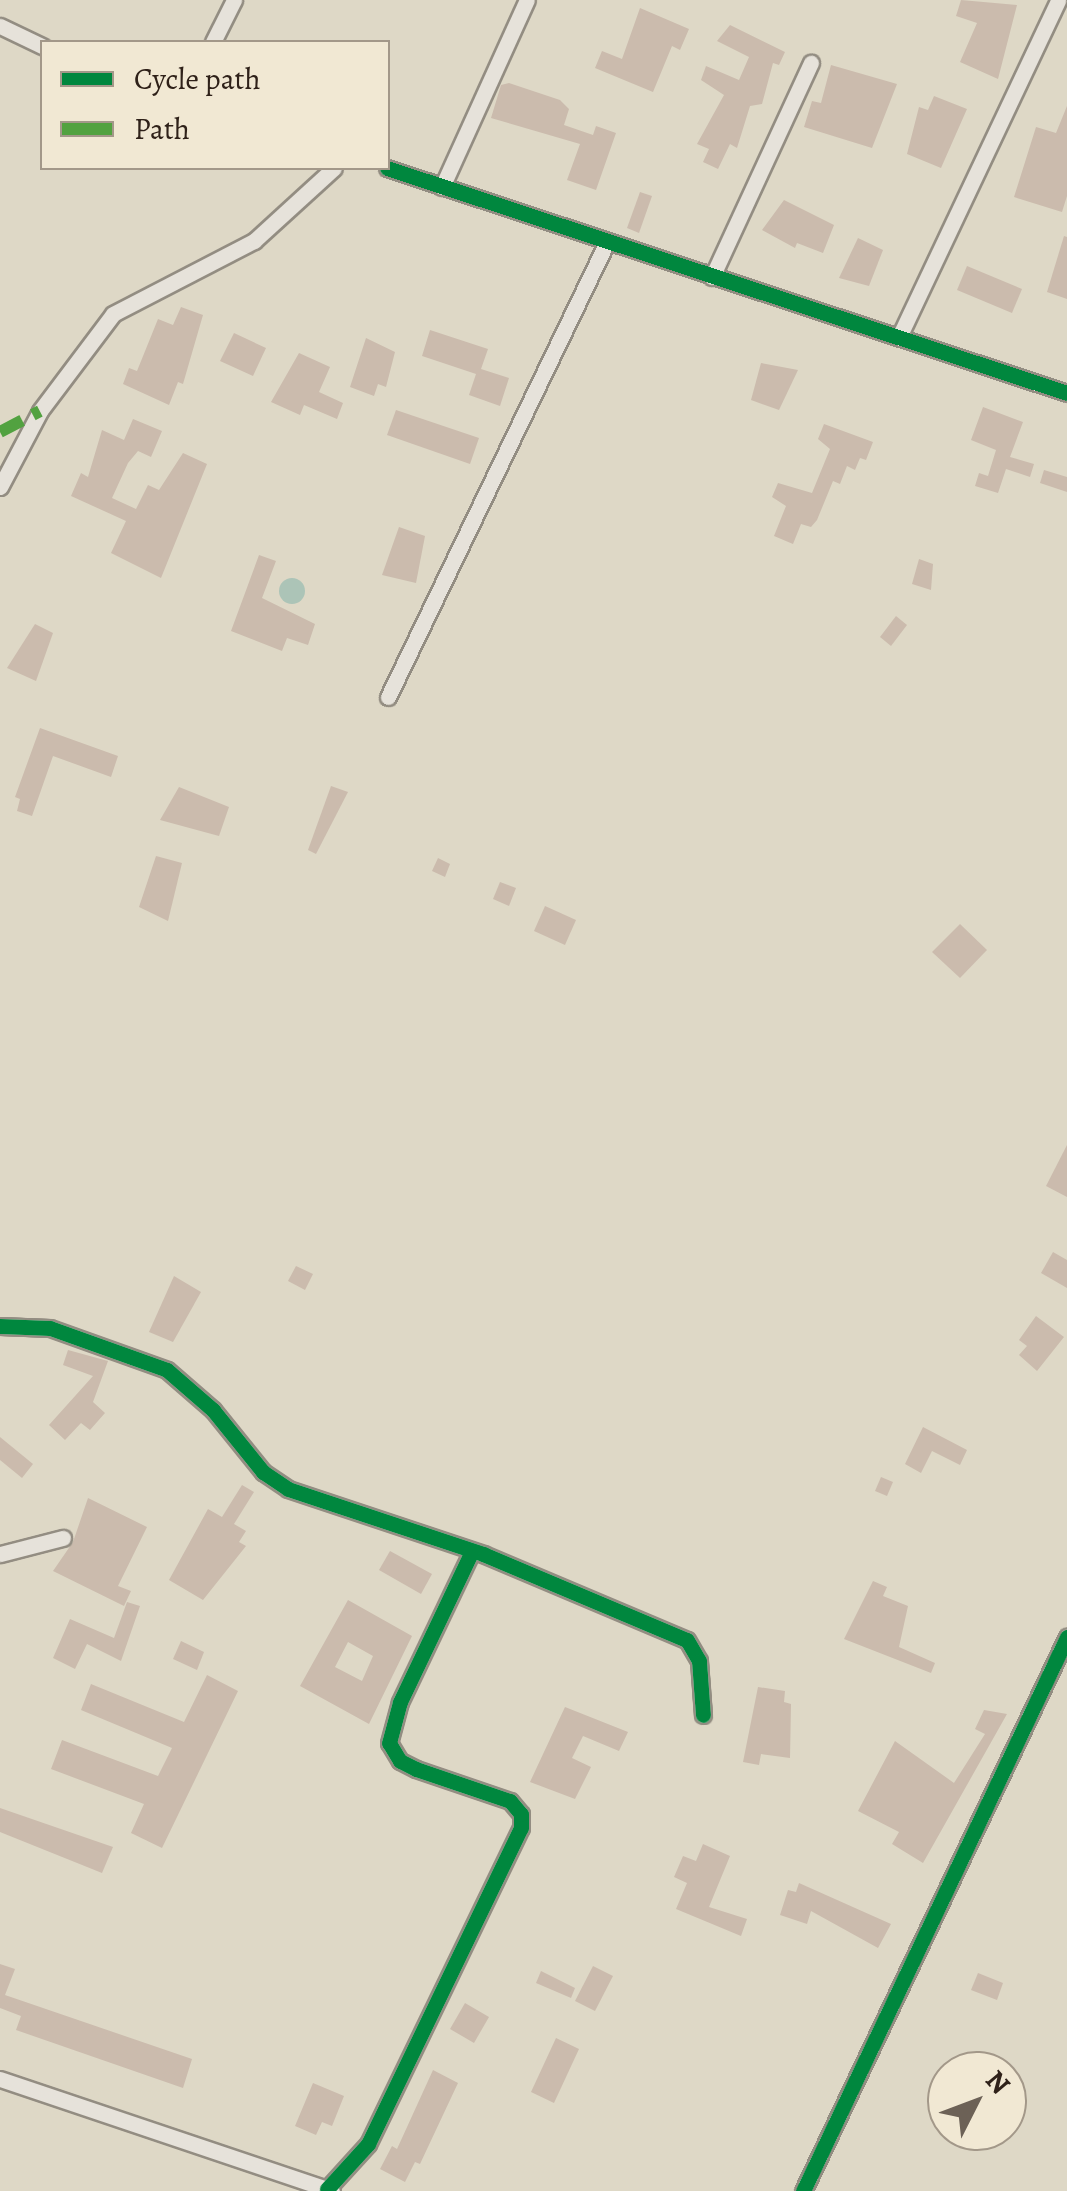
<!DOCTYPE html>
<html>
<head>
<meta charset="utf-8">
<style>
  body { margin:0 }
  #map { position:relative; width:1067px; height:2191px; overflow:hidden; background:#ded8c6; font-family:Alegreya,serif }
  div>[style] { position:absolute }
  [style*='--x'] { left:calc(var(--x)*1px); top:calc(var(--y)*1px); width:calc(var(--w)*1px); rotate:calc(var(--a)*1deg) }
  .water>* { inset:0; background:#acc4b7 }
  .round { border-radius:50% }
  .building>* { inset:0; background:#cbbbad }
  .roads { filter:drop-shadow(2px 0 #938d82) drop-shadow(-2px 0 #938d82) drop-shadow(0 2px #938d82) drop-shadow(0 -2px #938d82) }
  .street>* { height:15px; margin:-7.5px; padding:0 7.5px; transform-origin:7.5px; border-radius:7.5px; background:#e6e2da }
  .quiet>* { height:12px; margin-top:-6px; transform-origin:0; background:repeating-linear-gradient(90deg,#52a240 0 25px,transparent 0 37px) }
  .cycleway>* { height:15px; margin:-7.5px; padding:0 7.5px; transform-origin:7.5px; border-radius:7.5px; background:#00873e }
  span { translate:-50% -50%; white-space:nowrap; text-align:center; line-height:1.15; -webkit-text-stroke:9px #f1e8d3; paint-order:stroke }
  .legend { position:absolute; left:40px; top:40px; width:350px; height:130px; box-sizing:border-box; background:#f1e8d3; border:2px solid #a39889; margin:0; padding:12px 18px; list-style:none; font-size:30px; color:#2f2119 }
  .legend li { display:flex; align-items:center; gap:20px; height:50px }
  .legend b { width:50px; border:2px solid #a39889 }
  .north { position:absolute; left:927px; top:2051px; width:100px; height:100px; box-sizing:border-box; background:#f1e8d3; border:2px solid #a39889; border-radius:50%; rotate:48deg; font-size:28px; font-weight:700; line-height:40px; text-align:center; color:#2f2119 }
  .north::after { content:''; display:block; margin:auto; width:35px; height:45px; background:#6c6156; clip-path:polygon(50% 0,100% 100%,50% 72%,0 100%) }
</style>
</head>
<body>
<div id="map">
  <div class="water">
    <i class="round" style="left:279px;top:578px;width:26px;height:26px"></i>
  </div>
  <div class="building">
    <i style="clip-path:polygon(961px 0,1017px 5px,998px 79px,960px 62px,977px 23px,956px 16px)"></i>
    <i style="clip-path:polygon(640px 8px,689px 29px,680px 50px,672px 46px,653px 92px,595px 68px,602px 51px,622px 59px)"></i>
    <i style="clip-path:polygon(730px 25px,785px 52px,779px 65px,773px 63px,762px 104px,750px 106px,737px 148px,730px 144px,718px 169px,703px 162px,709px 149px,697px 144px,724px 95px,701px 80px,706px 66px,739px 80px,749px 57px,717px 41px)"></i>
    <i style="clip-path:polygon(831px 65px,897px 84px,872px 148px,804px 127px,812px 101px,821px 103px)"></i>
    <i style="clip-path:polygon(509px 83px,560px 100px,569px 109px,564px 125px,593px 135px,596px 126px,616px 133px,596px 190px,567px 180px,580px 144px,491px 118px,501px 85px)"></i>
    <i style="clip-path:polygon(934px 96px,967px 109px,941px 168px,907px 154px,919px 107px,928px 110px)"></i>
    <i style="clip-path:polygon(1067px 106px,1067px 196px,1062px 212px,1014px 197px,1036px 127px,1056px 133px)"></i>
    <i style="clip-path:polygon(640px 192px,652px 196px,639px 233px,627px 228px)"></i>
    <i style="clip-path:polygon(784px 200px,834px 225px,823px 253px,797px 243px,795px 248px,762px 230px)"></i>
    <i style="clip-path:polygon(1064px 236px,1067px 237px,1067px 299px,1047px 292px)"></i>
    <i style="clip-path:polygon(858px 238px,883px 250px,869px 286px,839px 278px)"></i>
    <i style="clip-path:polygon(967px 266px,1022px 289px,1012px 313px,957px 290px)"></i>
    <i style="clip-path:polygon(181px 307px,203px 315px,183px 384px,178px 382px,169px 405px,123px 384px,129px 368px,137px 371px,158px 319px,173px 325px)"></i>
    <i style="clip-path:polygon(430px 330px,488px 349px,481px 369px,509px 378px,500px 406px,469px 395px,476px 374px,422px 356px)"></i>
    <i style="clip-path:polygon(234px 333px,266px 348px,253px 376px,220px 361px)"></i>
    <i style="clip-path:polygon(366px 338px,395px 352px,386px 387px,378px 384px,374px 396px,350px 387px)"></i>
    <i style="clip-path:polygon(299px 353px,330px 367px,319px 392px,343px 403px,337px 419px,304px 405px,300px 415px,271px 402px)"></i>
    <i style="clip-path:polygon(761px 363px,798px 370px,779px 410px,751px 400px)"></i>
    <i style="clip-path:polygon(983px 407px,1023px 422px,1010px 457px,1034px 464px,1030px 477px,1006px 469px,998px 493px,975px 486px,979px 473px,988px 476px,996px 450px,971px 440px)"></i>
    <i style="clip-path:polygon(396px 410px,479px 438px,470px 464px,387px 435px)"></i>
    <i style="clip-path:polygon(133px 419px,162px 431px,151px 457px,138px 451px,128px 463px,112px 498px,136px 509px,148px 485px,159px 490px,183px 453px,207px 464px,161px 578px,111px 553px,126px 521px,71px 496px,81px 473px,88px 477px,102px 430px,124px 440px)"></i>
    <i style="clip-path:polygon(824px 424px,873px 442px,866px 460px,860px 458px,855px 470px,847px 466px,840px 484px,833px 481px,817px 520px,811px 527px,801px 524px,793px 544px,774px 536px,786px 506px,772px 497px,778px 483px,812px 493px,830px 449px,818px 439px)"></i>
    <i style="clip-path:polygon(1044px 470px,1067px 477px,1067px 492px,1040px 483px)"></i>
    <i style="clip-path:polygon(399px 527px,425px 536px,416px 583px,382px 575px)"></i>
    <i style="clip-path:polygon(259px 555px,276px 561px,262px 598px,315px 624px,308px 645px,287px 638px,282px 651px,231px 631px)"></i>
    <i style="clip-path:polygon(919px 559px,933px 564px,931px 590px,912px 584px)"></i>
    <i style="clip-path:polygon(896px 616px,907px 625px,891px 646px,880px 637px)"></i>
    <i style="clip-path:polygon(35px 624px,53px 633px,36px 681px,7px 668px)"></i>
    <i style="clip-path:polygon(40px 728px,118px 756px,111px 777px,53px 756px,32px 816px,17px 811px,20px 799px,15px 797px)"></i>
    <i style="clip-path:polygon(331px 786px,348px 792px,316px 854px,308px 850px)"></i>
    <i style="clip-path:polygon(179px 787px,229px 807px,219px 836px,160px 820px)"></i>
    <i style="clip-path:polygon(156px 856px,182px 863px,168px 921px,139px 907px)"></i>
    <i style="clip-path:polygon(438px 858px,450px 864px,445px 877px,432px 871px)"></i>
    <i style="clip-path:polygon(500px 882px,516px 888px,509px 906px,493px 899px)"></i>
    <i style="clip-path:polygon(545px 906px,576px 920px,565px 945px,534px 931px)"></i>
    <i style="clip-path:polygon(960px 924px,987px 950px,960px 978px,932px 952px)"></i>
    <i style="clip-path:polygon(1067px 1145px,1067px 1197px,1046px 1186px)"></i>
    <i style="clip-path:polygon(1053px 1252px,1067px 1260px,1067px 1288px,1041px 1273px)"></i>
    <i style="clip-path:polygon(296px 1266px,313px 1274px,305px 1290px,288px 1281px)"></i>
    <i style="clip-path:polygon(174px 1276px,201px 1292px,173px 1342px,149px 1332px)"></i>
    <i style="clip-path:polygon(1036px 1316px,1064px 1337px,1037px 1371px,1019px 1355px,1027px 1346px,1019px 1340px)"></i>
    <i style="clip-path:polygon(68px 1350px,108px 1361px,93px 1402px,105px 1413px,90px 1430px,81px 1423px,65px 1440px,49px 1425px,93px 1376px,63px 1365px)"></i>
    <i style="clip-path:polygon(923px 1427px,967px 1450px,960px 1465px,932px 1451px,921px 1473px,905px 1464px)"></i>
    <i style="clip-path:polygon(0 1437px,33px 1464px,22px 1478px,0 1460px)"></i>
    <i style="clip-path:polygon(881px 1477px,893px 1482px,887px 1496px,875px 1491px)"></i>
    <i style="clip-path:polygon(242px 1485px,254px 1492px,234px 1524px,246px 1531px,239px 1542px,246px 1546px,203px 1600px,169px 1580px,208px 1509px,222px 1517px)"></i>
    <i style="clip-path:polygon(88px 1498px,147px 1527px,118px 1586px,131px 1591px,124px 1606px,53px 1571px,73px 1542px)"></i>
    <i style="clip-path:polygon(390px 1551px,432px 1574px,421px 1594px,379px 1570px)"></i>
    <i style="clip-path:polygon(873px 1581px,887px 1587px,883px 1596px,908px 1606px,899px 1647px,935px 1663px,931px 1673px,844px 1639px)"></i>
    <i style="clip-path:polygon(evenodd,348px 1600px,412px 1636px,369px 1724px,300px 1686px,348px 1600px,348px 1642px,373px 1656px,362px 1681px,335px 1667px,348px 1642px)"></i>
    <i style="clip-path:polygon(127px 1602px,140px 1606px,121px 1661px,87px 1644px,75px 1669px,53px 1658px,70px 1619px,114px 1638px)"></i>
    <i style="clip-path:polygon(181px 1641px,204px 1652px,197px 1670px,173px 1659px)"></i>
    <i style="clip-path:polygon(207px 1675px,238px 1691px,162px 1848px,131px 1833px,144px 1804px,51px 1769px,62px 1740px,158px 1776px,172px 1748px,81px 1710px,91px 1684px,184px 1722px)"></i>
    <i style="clip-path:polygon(758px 1687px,785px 1691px,784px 1702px,791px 1704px,790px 1758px,761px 1754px,759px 1765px,743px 1762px)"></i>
    <i style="clip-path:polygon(565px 1707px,628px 1732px,619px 1751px,583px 1736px,572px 1758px,591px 1767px,575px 1799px,530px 1782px)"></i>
    <i style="clip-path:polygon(984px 1710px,1007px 1714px,923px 1863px,892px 1844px,899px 1832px,858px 1811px,895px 1741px,954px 1783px,985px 1734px,975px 1729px)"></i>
    <i style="clip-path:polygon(0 1808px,113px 1847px,102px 1873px,0 1832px)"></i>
    <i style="clip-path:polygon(703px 1844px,730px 1856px,709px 1907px,747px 1919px,741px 1936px,676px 1909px,687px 1883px,674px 1877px,683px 1856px,696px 1861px)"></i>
    <i style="clip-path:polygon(799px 1883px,891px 1924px,878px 1948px,811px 1911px,807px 1924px,780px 1915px,788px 1890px,796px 1892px)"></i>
    <i style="clip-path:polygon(0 1964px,15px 1969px,5px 1995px,192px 2059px,183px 2088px,16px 2030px,21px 2016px,0 2008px)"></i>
    <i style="clip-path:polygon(593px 1966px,613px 1976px,595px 2011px,575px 2001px)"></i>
    <i style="clip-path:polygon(541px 1971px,575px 1988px,571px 1998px,536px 1983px)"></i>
    <i style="clip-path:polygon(978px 1973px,1003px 1983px,997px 2000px,971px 1990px)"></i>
    <i style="clip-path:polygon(465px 2003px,489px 2017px,474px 2043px,450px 2029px)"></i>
    <i style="clip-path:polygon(556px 2038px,579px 2049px,554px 2103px,531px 2092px)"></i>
    <i style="clip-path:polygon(433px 2070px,458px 2083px,420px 2164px,415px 2162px,405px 2182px,380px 2169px,392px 2146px,397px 2149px)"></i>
    <i style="clip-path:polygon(313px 2083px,344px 2096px,332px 2126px,322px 2122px,316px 2135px,295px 2126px)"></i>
  </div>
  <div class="roads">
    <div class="street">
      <i style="--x:0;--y:26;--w:47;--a:25.5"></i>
      <i style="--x:213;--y:42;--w:47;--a:-63.4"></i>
      <i style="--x:387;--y:168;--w:716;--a:18.31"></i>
      <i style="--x:442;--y:187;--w:205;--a:-65.6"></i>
      <i style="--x:712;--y:277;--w:236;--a:-65.2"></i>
      <i style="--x:900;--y:335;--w:370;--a:-64.7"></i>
      <i style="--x:0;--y:487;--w:86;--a:-62.2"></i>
      <i style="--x:40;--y:411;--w:121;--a:-53"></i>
      <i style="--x:113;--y:314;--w:159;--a:-27.4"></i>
      <i style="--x:254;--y:241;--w:108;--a:-42.4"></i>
      <i style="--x:388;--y:697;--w:505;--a:-64.3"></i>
      <i style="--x:0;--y:1326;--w:50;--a:2.3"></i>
      <i style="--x:50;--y:1328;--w:124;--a:19.7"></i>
      <i style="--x:167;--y:1370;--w:61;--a:41"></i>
      <i style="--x:213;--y:1410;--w:80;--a:51.1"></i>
      <i style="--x:263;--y:1472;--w:30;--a:34"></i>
      <i style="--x:288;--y:1489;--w:206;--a:18.4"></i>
      <i style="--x:483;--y:1554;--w:221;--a:22.9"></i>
      <i style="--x:687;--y:1640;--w:24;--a:60"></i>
      <i style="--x:699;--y:1661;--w:54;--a:85.8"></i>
      <i style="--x:0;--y:1554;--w:65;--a:-14.3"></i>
      <i style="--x:0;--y:2079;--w:350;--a:18.6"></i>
      <i style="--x:327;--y:2189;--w:61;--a:-47.7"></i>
      <i style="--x:368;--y:2144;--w:351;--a:-64.2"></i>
      <i style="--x:521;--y:1828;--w:14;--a:-90"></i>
      <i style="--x:521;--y:1814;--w:17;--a:-130"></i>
      <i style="--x:510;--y:1801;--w:99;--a:-161.2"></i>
      <i style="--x:416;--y:1769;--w:18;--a:-153"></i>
      <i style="--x:400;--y:1761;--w:21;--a:-121"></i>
      <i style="--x:389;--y:1743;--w:42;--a:-75"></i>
      <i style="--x:400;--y:1702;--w:167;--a:-64.5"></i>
      <i style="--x:803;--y:2191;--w:614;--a:-64.52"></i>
    </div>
  </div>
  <div class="quiet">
    <i style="--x:0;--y:432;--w:45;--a:-27.7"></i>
  </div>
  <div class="cycleway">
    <i style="--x:387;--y:168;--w:716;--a:18.31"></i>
    <i style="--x:0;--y:1326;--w:50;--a:2.3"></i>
    <i style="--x:50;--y:1328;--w:124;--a:19.7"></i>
    <i style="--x:167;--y:1370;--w:61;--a:41"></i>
    <i style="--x:213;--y:1410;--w:80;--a:51.1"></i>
    <i style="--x:263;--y:1472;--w:30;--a:34"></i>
    <i style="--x:288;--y:1489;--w:206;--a:18.4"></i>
    <i style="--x:483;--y:1554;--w:221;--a:22.9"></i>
    <i style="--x:687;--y:1640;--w:24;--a:60"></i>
    <i style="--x:699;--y:1661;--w:54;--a:85.8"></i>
    <i style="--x:327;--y:2189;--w:61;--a:-47.7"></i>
    <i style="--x:368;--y:2144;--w:351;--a:-64.2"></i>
    <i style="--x:521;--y:1828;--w:14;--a:-90"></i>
    <i style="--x:521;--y:1814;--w:17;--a:-130"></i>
    <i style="--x:510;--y:1801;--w:99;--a:-161.2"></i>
    <i style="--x:416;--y:1769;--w:18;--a:-153"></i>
    <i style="--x:400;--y:1761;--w:21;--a:-121"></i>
    <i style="--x:389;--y:1743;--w:42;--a:-75"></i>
    <i style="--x:400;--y:1702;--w:167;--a:-64.5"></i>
    <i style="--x:803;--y:2191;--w:614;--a:-64.52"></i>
  </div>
  <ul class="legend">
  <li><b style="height:12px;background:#00873e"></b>Cycle path</li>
  <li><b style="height:12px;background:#52a240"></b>Path</li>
  </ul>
  <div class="north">N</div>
</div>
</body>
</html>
